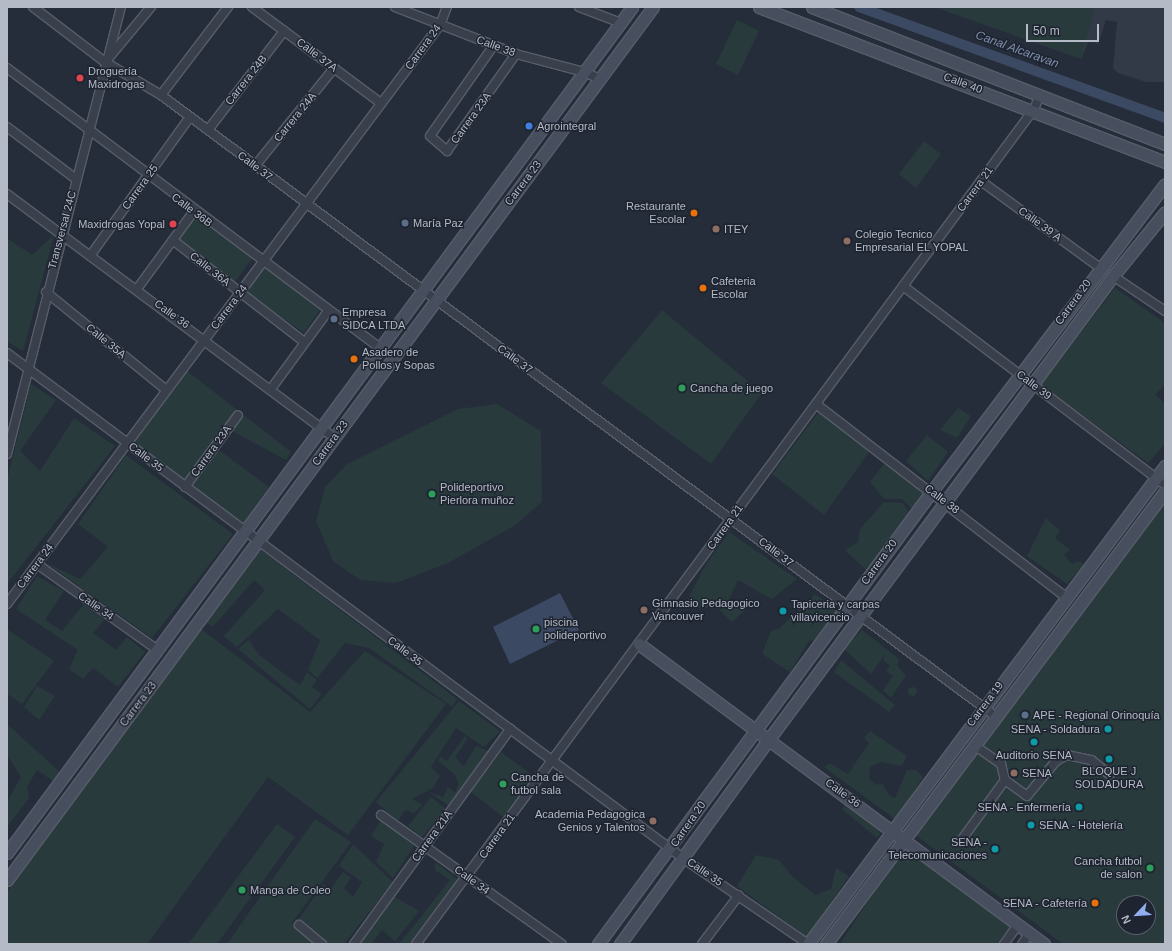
<!DOCTYPE html>
<html>
<head>
<meta charset="utf-8">
<style>
  body { margin:0 }
  #map { position:relative; width:1172px; height:951px; overflow:hidden; background:#252d3a; font-family:Helvetica,sans-serif }
  div>[style] { position:absolute }
  [style*='--x'] { left:calc(var(--x)*1px); top:calc(var(--y)*1px); width:calc(var(--w)*1px); rotate:calc(var(--a)*1deg) }
  .airport>* { inset:0; background:#333a47 }
  .green>* { inset:0; background:#283a3c }
  .round { border-radius:50% }
  .water>* { inset:0; background:#3c4962 }
  .canal>* { height:10px; margin:-5px; padding:0 5px; transform-origin:5px; border-radius:5px; background:#3c4962 }
  .roads { filter:drop-shadow(1px 0 #575d69) drop-shadow(-1px 0 #575d69) drop-shadow(0 1px #575d69) drop-shadow(0 -1px #575d69) }
  .street>* { height:8px; margin:-4px; padding:0 4px; transform-origin:4px; border-radius:4px; background:#393f4b }
  .secondary>* { height:11px; margin:-5.5px; padding:0 5.5px; transform-origin:5.5px; border-radius:5.5px; background:#474e5d }
  .dots>* { width:11px; height:11px; translate:-50% -50%; box-sizing:border-box; border:2px solid #1e2430; border-radius:50% }
  span { translate:-50% -50%; white-space:nowrap; text-align:center; line-height:1.15; -webkit-text-stroke:3px #1e2430; paint-order:stroke }
  .street-label { font-size:11px; color:#b4bac6 }
  .poi-label { font-size:11px; color:#b4bac6 }
  .left { translate:0 -50%; text-align:left }
  .right { translate:-100% -50%; text-align:right }
  .water-label { font-size:12px; color:#7e8eab; font-style:italic }
  .frame { position:absolute; inset:0; border:8px solid #b4bac6; pointer-events:none }
  .north { position:absolute; left:1116px; top:895px; width:40px; height:40px; box-sizing:border-box; background:#1e2430; border:1px solid #5a606c; border-radius:50%; rotate:245deg; font-size:11px; font-weight:700; line-height:16px; text-align:center; color:#b4bac6 }
  .north::after { content:''; display:block; margin:auto; width:14px; height:18px; background:#91aeee; clip-path:polygon(50% 0,100% 100%,50% 72%,0 100%) }
  .scale { position:absolute; left:1026px; top:24px; width:73px; height:18px; box-sizing:border-box; border:2px solid #b4bac6; border-top:0; padding-left:5px; font-size:12px; line-height:14px; white-space:nowrap; color:#b4bac6; -webkit-text-stroke:3px #1e2430; paint-order:stroke }
</style>
</head>
<body>
<div id="map">
  <div class="airport">
    <i style="clip-path:polygon(935px 7px,1165px 7px,1165px 82px,1146px 82px,1118px 73px,1113px 68px,1117px 22px,1106px 20px,1098px 44px,1089px 40px,1081px 59px)"></i>
  </div>
  <div class="green">
    <i style="clip-path:polygon(935px 7px,1095px 7px,1081px 59px)"></i>
    <i style="clip-path:polygon(737px 20px,759px 31px,738px 75px,716px 64px)"></i>
    <i style="clip-path:polygon(924px 141px,941px 154px,916px 188px,899px 174px)"></i>
    <i style="clip-path:polygon(194px 214px,252px 258px,235px 282px,177px 237px)"></i>
    <i style="clip-path:polygon(54px 235px,23px 351px,7px 341px,7px 238px,32px 255px)"></i>
    <i style="clip-path:polygon(263px 267px,321px 308px,304px 333px,246px 292px)"></i>
    <i style="clip-path:polygon(1115px 288px,1165px 323px,1165px 384px,1155px 395px,1165px 403px,1165px 444px,1148px 463px,1041px 385px)"></i>
    <i style="clip-path:polygon(662px 310px,762px 393px,711px 464px,601px 383px)"></i>
    <i style="clip-path:polygon(186px 370px,291px 452px,286px 460px,230px 430px,219px 450px,269px 487px,243px 523px,133px 441px)"></i>
    <i style="clip-path:polygon(31px 384px,56px 400px,20px 451px,40px 471px,74px 418px,115px 446px,7px 584px,7px 480px)"></i>
    <i style="clip-path:polygon(497px 404px,541px 431px,542px 502px,514px 526px,448px 563px,396px 583px,360px 580px,333px 561px,316px 521px,325px 487px,347px 464px,458px 409px)"></i>
    <i style="clip-path:polygon(958px 408px,971px 416px,957px 438px,940px 430px)"></i>
    <i style="clip-path:polygon(819px 412px,869px 452px,824px 515px,772px 474px)"></i>
    <i style="clip-path:polygon(927px 435px,948px 452px,928px 481px,906px 461px)"></i>
    <i style="clip-path:polygon(126px 455px,233px 534px,152px 638px,46px 563px,80px 579px,108px 547px,78px 524px)"></i>
    <i style="clip-path:polygon(887px 460px,926px 492px,913px 510px,902px 499px,884px 499px,870px 482px)"></i>
    <i style="clip-path:polygon(evenodd,1165px 498px,1165px 944px,1063px 944px,914px 834px,1165px 498px,1124px 903px,1148px 903px,1148px 927px,1124px 927px,1124px 903px)"></i>
    <i style="clip-path:polygon(884px 502px,902px 503px,911px 514px,870px 574px,845px 550px,858px 542px,860px 529px)"></i>
    <i style="clip-path:polygon(1046px 518px,1060px 531px,1055px 538px,1070px 550px,1064px 555px,1072px 564px,1078px 561px,1084px 564px,1067px 584px,1027px 556px)"></i>
    <i style="clip-path:polygon(729px 532px,797px 579px,772px 599px,738px 580px,729px 600px,745px 610px,732px 622px,714px 605px,704px 609px,686px 603px,705px 566px)"></i>
    <i style="clip-path:polygon(260px 549px,457px 699px,452px 707px,369px 648px,345px 643px,317px 678px,308px 670px,320px 640px,278px 609px,237px 647px,224px 636px,265px 590px,254px 580px,213px 627px,205px 622px)"></i>
    <i style="clip-path:polygon(37px 576px,64px 591px,45px 620px,62px 631px,84px 604px,104px 620px,93px 633px,116px 650px,127px 637px,145px 652px,118px 687px,93px 668px,83px 679px,69px 669px,78px 650px,16px 609px)"></i>
    <i style="clip-path:polygon(815px 594px,841px 613px,822px 640px,809px 641px,790px 672px,762px 654px,771px 631px,780px 628px)"></i>
    <i style="clip-path:polygon(200px 628px,310px 712px,365px 651px,446px 704px,348px 835px,268px 777px,147px 944px,7px 944px,7px 892px)"></i>
    <i style="clip-path:polygon(7px 629px,54px 661px,22px 704px,7px 694px)"></i>
    <i style="clip-path:polygon(862px 630px,899px 659px,897px 666px,906px 675px,891px 698px,883px 690px,893px 676px,886px 671px,890px 666px,883px 660px,886px 653px,871px 674px,844px 649px)"></i>
    <i style="clip-path:polygon(249px 640px,259px 655px,300px 685px,307px 672px,317px 680px,312px 687px,322px 694px,310px 709px,238px 649px)"></i>
    <i style="clip-path:polygon(841px 660px,895px 705px,889px 712px,834px 672px)"></i>
    <i style="clip-path:polygon(37px 686px,55px 696px,39px 720px,24px 707px)"></i>
    <i class="round" style="left:907.5px;top:686.5px;width:9px;height:9px"></i>
    <i style="clip-path:polygon(459px 701px,500px 731px,484px 747px,456px 728px,431px 767px,440px 776px,433px 788px,412px 799px,423px 805px,414px 813px,405px 810px,398px 821px,376px 802px)"></i>
    <i style="clip-path:polygon(7px 724px,60px 772px,53px 781px,37px 770px,27px 787px,29px 798px,7px 827px,7px 802px,21px 777px,7px 755px)"></i>
    <i style="clip-path:polygon(870px 731px,907px 756px,902px 766px,881px 762px,870px 767px,869px 779px,877px 785px,882px 783px,889px 795px,895px 798px,907px 770px,916px 770px,923px 777px,896px 820px,824px 767px,830px 763px,848px 774px,869px 743px,864px 738px)"></i>
    <i style="clip-path:polygon(465px 736px,468px 738px,455px 757px,464px 766px,476px 746px,488px 751px,449px 806px,429px 792px,443px 797px,448px 787px,455px 792px,459px 784px,455px 775px,438px 761px,440px 756px,447px 761px)"></i>
    <i style="clip-path:polygon(501px 752px,535px 777px,504px 818px,471px 792px)"></i>
    <i style="clip-path:polygon(431px 797px,446px 809px,422px 837px,408px 826px)"></i>
    <i style="clip-path:polygon(849px 799px,885px 828px,877px 838px,842px 809px)"></i>
    <i style="clip-path:polygon(315px 819px,351px 842px,292px 923px,316px 944px,227px 944px)"></i>
    <i style="clip-path:polygon(381px 820px,414px 846px,393px 878px,376px 862px,384px 844px,371px 836px)"></i>
    <i style="clip-path:polygon(277px 824px,295px 837px,217px 944px,188px 944px)"></i>
    <i style="clip-path:polygon(353px 844px,393px 882px,344px 944px,324px 944px,297px 922px,323px 884px,330px 890px,343px 872px,351px 878px,344px 888px,353px 897px,362px 882px,339px 866px)"></i>
    <i style="clip-path:polygon(905px 844px,1012px 924px,997px 944px,840px 944px)"></i>
    <i style="clip-path:polygon(756px 855px,779px 860px,792px 876px,815px 895px,831px 889px,836px 868px,849px 876px,807px 937px,737px 886px)"></i>
    <i style="clip-path:polygon(435px 862px,457px 879px,409px 944px,399px 944px,450px 880px,435px 870px)"></i>
    <i style="clip-path:polygon(393px 896px,419px 911px,395px 941px,382px 930px,371px 944px,359px 944px)"></i>
  </div>
  <div class="water">
    <i style="clip-path:polygon(560px 593px,579px 630px,510px 664px,493px 627px)"></i>
  </div>
  <div class="canal">
    <i style="--x:859;--y:7;--w:326;--a:19.9"></i>
  </div>
  <div class="roads">
    <div class="street">
      <i style="--x:33;--y:7;--w:91;--a:37.4"></i>
      <i style="--x:105;--y:62;--w:65;--a:30.5"></i>
      <i style="--x:161;--y:95;--w:1040;--a:36.67"></i>
      <i style="--x:252;--y:7;--w:161;--a:36.7"></i>
      <i style="--x:395;--y:7;--w:130;--a:21.2"></i>
      <i style="--x:516;--y:54;--w:70;--a:14.8"></i>
      <i style="--x:584;--y:72;--w:17;--a:24"></i>
      <i style="--x:579;--y:7;--w:45;--a:20.9"></i>
      <i style="--x:494;--y:45;--w:111;--a:125.1"></i>
      <i style="--x:430;--y:136;--w:23;--a:41"></i>
      <i style="--x:447;--y:151;--w:119;--a:-54.6"></i>
      <i style="--x:107;--y:60;--w:69;--a:-50.3"></i>
      <i style="--x:7;--y:68;--w:466;--a:36.9"></i>
      <i style="--x:161;--y:95;--w:111;--a:-52.7"></i>
      <i style="--x:7;--y:127;--w:86;--a:37"></i>
      <i style="--x:208;--y:130;--w:125;--a:-52.5"></i>
      <i style="--x:255;--y:166;--w:126;--a:-51.1"></i>
      <i style="--x:981;--y:181;--w:146;--a:36.1"></i>
      <i style="--x:7;--y:194;--w:408;--a:36.7"></i>
      <i style="--x:174;--y:241;--w:165;--a:37.8"></i>
      <i style="--x:90;--y:256;--w:171;--a:-54.3"></i>
      <i style="--x:1113;--y:276;--w:63;--a:33.9"></i>
      <i style="--x:903;--y:286;--w:329;--a:37.2"></i>
      <i style="--x:137;--y:289;--w:97;--a:-53.8"></i>
      <i style="--x:46;--y:292;--w:155;--a:39.2"></i>
      <i style="--x:7;--y:353;--w:845;--a:36.77"></i>
      <i style="--x:684;--y:859;--w:150;--a:34.4"></i>
      <i style="--x:271;--y:389;--w:97;--a:-53.8"></i>
      <i style="--x:816;--y:404;--w:316;--a:37.7"></i>
      <i style="--x:7;--y:454;--w:461;--a:-75.7"></i>
      <i style="--x:185;--y:487;--w:89;--a:-53.6"></i>
      <i style="--x:37;--y:564;--w:146;--a:35.5"></i>
      <i style="--x:7;--y:604;--w:723;--a:-53.21"></i>
      <i style="--x:440;--y:25;--w:19;--a:-69"></i>
      <i style="--x:974;--y:745;--w:33;--a:35"></i>
      <i style="--x:1001;--y:764;--w:16;--a:76"></i>
      <i style="--x:1005;--y:780;--w:27;--a:36"></i>
      <i style="--x:1027;--y:796;--w:45;--a:-50.4"></i>
      <i style="--x:1056;--y:761;--w:13;--a:-29"></i>
      <i style="--x:1067;--y:755;--w:25;--a:12"></i>
      <i style="--x:1091;--y:760;--w:24;--a:38"></i>
      <i style="--x:381;--y:815;--w:222;--a:35.5"></i>
      <i style="--x:960;--y:842;--w:77;--a:-54"></i>
      <i style="--x:299;--y:925;--w:30;--a:40"></i>
      <i style="--x:354;--y:944;--w:266;--a:-54"></i>
      <i style="--x:416;--y:944;--w:1039;--a:-53.49"></i>
      <i style="--x:1034;--y:109;--w:15;--a:-67"></i>
      <i style="--x:702;--y:944;--w:61;--a:-52.9"></i>
      <i style="--x:1004;--y:944;--w:24;--a:-54"></i>
      <i style="--x:1022;--y:944;--w:14;--a:-54"></i>
    </div>
    <div class="secondary">
      <i style="--x:759;--y:7;--w:435;--a:20.9"></i>
      <i style="--x:812;--y:7;--w:379;--a:21.2"></i>
      <i style="--x:639;--y:644;--w:504;--a:36.53"></i>
      <i style="--x:7;--y:853;--w:1052;--a:-53.54"></i>
      <i style="--x:7;--y:880;--w:1086;--a:-53.5"></i>
      <i style="--x:598;--y:944;--w:563;--a:-53.6"></i>
      <i style="--x:932;--y:491;--w:385;--a:-52.8"></i>
      <i style="--x:620;--y:944;--w:253;--a:-54"></i>
      <i style="--x:769;--y:739;--w:577;--a:-53.39"></i>
      <i style="--x:1113;--y:276;--w:82;--a:-50.9"></i>
      <i style="--x:808;--y:944;--w:597;--a:-53.25"></i>
      <i style="--x:826;--y:944;--w:566;--a:-53.19"></i>
    </div>
  </div>
  <div class="dots">
    <i style="left:80px;top:78px;background:#e0444e"></i>
    <i style="left:529px;top:126px;background:#3f7fe0"></i>
    <i style="left:694px;top:213px;background:#e8710a"></i>
    <i style="left:405px;top:223px;background:#5c6f8a"></i>
    <i style="left:173px;top:224px;background:#e0444e"></i>
    <i style="left:716px;top:229px;background:#8d6e63"></i>
    <i style="left:847px;top:241px;background:#8d6e63"></i>
    <i style="left:703px;top:288px;background:#e8710a"></i>
    <i style="left:334px;top:319px;background:#5c6f8a"></i>
    <i style="left:354px;top:359px;background:#e8710a"></i>
    <i style="left:682px;top:388px;background:#2e9e5b"></i>
    <i style="left:432px;top:494px;background:#2e9e5b"></i>
    <i style="left:644px;top:610px;background:#8d6e63"></i>
    <i style="left:783px;top:611px;background:#0f9aa8"></i>
    <i style="left:536px;top:629px;background:#2e9e5b"></i>
    <i style="left:1025px;top:715px;background:#5c6f8a"></i>
    <i style="left:1108px;top:729px;background:#0f9aa8"></i>
    <i style="left:1034px;top:742px;background:#0f9aa8"></i>
    <i style="left:1109px;top:759px;background:#0f9aa8"></i>
    <i style="left:1014px;top:773px;background:#8d6e63"></i>
    <i style="left:503px;top:784px;background:#2e9e5b"></i>
    <i style="left:1079px;top:807px;background:#0f9aa8"></i>
    <i style="left:653px;top:821px;background:#8d6e63"></i>
    <i style="left:1031px;top:825px;background:#0f9aa8"></i>
    <i style="left:995px;top:849px;background:#0f9aa8"></i>
    <i style="left:1150px;top:868px;background:#2e9e5b"></i>
    <i style="left:242px;top:890px;background:#2e9e5b"></i>
    <i style="left:1095px;top:903px;background:#e8710a"></i>
  </div>
  <div class="street-label">
    <span style="left:496px;top:46px;rotate:20deg">Calle 38</span>
    <span style="left:423px;top:47px;rotate:-54deg">Carrera 24</span>
    <span style="left:317px;top:55px;rotate:37deg">Calle 37A</span>
    <span style="left:246px;top:80px;rotate:-52deg">Carrera 24B</span>
    <span style="left:963px;top:83px;rotate:20deg">Calle 40</span>
    <span style="left:295px;top:117px;rotate:-51deg">Carrera 24A</span>
    <span style="left:471px;top:118px;rotate:-54deg">Carrera 23A</span>
    <span style="left:255px;top:166px;rotate:37deg">Calle 37</span>
    <span style="left:523px;top:183px;rotate:-53deg">Carrera 23</span>
    <span style="left:140px;top:187px;rotate:-54deg">Carrera 25</span>
    <span style="left:975px;top:189px;rotate:-54deg">Carrera 21</span>
    <span style="left:192px;top:210px;rotate:37deg">Calle 36B</span>
    <span style="left:1040px;top:224px;rotate:36deg">Calle 39 A</span>
    <span style="left:62px;top:230px;rotate:-75deg">Transversal 24C</span>
    <span style="left:210px;top:269px;rotate:38deg">Calle 36A</span>
    <span style="left:1073px;top:302px;rotate:-54deg">Carrera 20</span>
    <span style="left:229px;top:307px;rotate:-53deg">Carrera 24</span>
    <span style="left:172px;top:314px;rotate:36deg">Calle 36</span>
    <span style="left:106px;top:341px;rotate:39deg">Calle 35A</span>
    <span style="left:515px;top:359px;rotate:36deg">Calle 37</span>
    <span style="left:1034px;top:385px;rotate:37deg">Calle 39</span>
    <span style="left:330px;top:443px;rotate:-54deg">Carrera 23</span>
    <span style="left:211px;top:451px;rotate:-54deg">Carrera 23A</span>
    <span style="left:146px;top:457px;rotate:37deg">Calle 35</span>
    <span style="left:942px;top:499px;rotate:37deg">Calle 38</span>
    <span style="left:725px;top:527px;rotate:-54deg">Carrera 21</span>
    <span style="left:776px;top:552px;rotate:37deg">Calle 37</span>
    <span style="left:879px;top:562px;rotate:-54deg">Carrera 20</span>
    <span style="left:35px;top:566px;rotate:-53deg">Carrera 24</span>
    <span style="left:96px;top:606px;rotate:35deg">Calle 34</span>
    <span style="left:405px;top:651px;rotate:37deg">Calle 35</span>
    <span style="left:138px;top:704px;rotate:-53deg">Carrera 23</span>
    <span style="left:985px;top:704px;rotate:-53deg">Carrera 19</span>
    <span style="left:843px;top:793px;rotate:36deg">Calle 36</span>
    <span style="left:688px;top:824px;rotate:-55deg">Carrera 20</span>
    <span style="left:432px;top:836px;rotate:-54deg">Carrera 21A</span>
    <span style="left:497px;top:836px;rotate:-54deg">Carrera 21</span>
    <span style="left:705px;top:872px;rotate:34deg">Calle 35</span>
    <span style="left:472px;top:880px;rotate:36deg">Calle 34</span>
  </div>
  <div class="poi-label">
    <span class="left" style="left:88px;top:78px">Droguería<br>Maxidrogas</span>
    <span class="left" style="left:537px;top:126px">Agrointegral</span>
    <span class="right" style="left:686px;top:213px">Restaurante<br>Escolar</span>
    <span class="left" style="left:413px;top:223px">María Paz</span>
    <span class="right" style="left:165px;top:224px">Maxidrogas Yopal</span>
    <span class="left" style="left:724px;top:229px">ITEY</span>
    <span class="left" style="left:855px;top:241px">Colegio Tecnico<br>Empresarial EL YOPAL</span>
    <span class="left" style="left:711px;top:288px">Cafeteria<br>Escolar</span>
    <span class="left" style="left:342px;top:319px">Empresa<br>SIDCA LTDA</span>
    <span class="left" style="left:362px;top:359px">Asadero de<br>Pollos y Sopas</span>
    <span class="left" style="left:690px;top:388px">Cancha de juego</span>
    <span class="left" style="left:440px;top:494px">Polideportivo<br>Pierlora muñoz</span>
    <span class="left" style="left:652px;top:610px">Gimnasio Pedagogico<br>Vancouver</span>
    <span class="left" style="left:791px;top:611px">Tapiceria y carpas<br>villavicencio</span>
    <span class="left" style="left:544px;top:629px">piscina<br>polideportivo</span>
    <span class="left" style="left:1033px;top:715px">APE - Regional Orinoquía</span>
    <span class="right" style="left:1100px;top:729px">SENA - Soldadura</span>
    <span style="left:1034px;top:755px">Auditorio SENA</span>
    <span style="left:1109px;top:778px">BLOQUE J<br>SOLDADURA</span>
    <span class="left" style="left:1022px;top:773px">SENA</span>
    <span class="left" style="left:511px;top:784px">Cancha de<br>futbol sala</span>
    <span class="right" style="left:1071px;top:807px">SENA - Enfermería</span>
    <span class="right" style="left:645px;top:821px">Academia Pedagogica<br>Genios y Talentos</span>
    <span class="left" style="left:1039px;top:825px">SENA - Hotelería</span>
    <span class="right" style="left:987px;top:849px">SENA -<br>Telecomunicaciones</span>
    <span class="right" style="left:1142px;top:868px">Cancha futbol<br>de salon</span>
    <span class="left" style="left:250px;top:890px">Manga de Coleo</span>
    <span class="right" style="left:1087px;top:903px">SENA - Cafetería</span>
  </div>
  <div class="water-label">
    <span style="left:1017px;top:50px;rotate:20deg">Canal Alcaravan</span>
  </div>
  <div class="frame"></div>
  <div class="north">N</div>
  <div class="scale">50 m</div>
</div>
</body>
</html>
